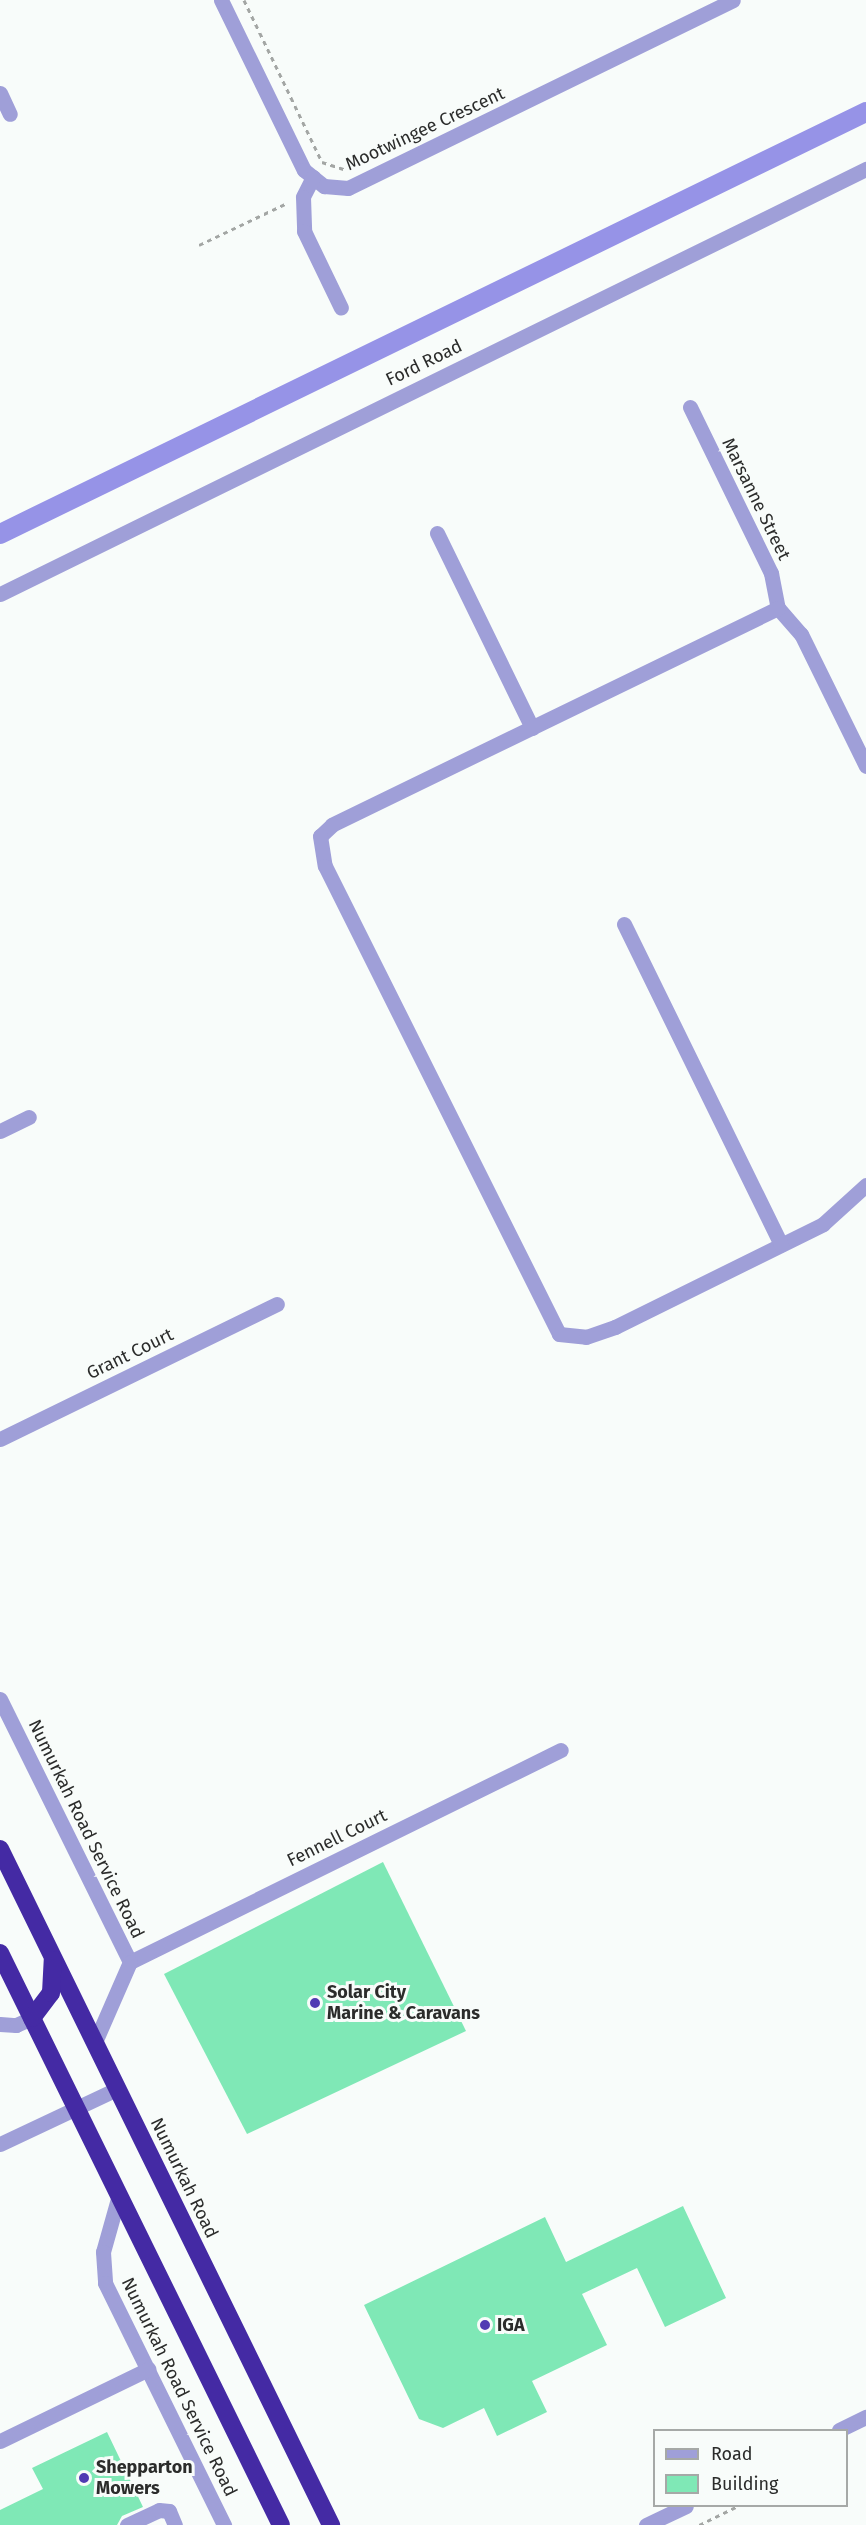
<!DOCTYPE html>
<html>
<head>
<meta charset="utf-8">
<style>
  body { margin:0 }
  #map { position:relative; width:866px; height:2525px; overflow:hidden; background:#f8fcfa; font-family:"Fira Sans",sans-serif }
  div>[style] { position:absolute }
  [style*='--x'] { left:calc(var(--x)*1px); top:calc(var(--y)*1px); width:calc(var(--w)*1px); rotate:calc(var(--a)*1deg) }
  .canal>* { height:20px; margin:-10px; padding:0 10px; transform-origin:10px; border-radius:10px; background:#9693e7 }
  .building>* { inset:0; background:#7fe8b6 }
  .path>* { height:3px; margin-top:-1.5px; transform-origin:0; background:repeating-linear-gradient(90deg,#a3a6a4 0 4.5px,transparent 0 9px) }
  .minor>* { height:15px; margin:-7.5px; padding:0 7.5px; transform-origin:7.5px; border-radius:7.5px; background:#9f9fd8 }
  .highway>* { height:18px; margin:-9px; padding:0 9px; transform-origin:9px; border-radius:9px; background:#442aa4 }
  .dots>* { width:16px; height:16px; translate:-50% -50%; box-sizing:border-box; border:3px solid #f8fcfa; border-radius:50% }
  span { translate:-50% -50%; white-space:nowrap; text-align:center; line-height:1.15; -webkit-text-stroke:6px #f8fcfa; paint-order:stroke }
  .street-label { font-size:18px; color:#2b2c2b }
  .poi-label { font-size:18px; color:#2b2c2b; font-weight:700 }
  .left { translate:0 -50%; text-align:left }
  .legend { position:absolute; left:653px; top:2429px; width:195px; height:78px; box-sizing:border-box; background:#f8fcfa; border:2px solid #a6a9a7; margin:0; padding:8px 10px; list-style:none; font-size:18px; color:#2b2c2b }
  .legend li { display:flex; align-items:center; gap:12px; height:30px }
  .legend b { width:30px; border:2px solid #a6a9a7 }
</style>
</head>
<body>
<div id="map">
  <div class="canal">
    <i style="--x:0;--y:534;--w:963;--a:-25.98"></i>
  </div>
  <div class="building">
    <i style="clip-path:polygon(383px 1862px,466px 2031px,247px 2134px,164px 1974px)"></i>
    <i style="clip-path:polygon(683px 2206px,726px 2298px,665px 2327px,637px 2268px,582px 2294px,607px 2345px,532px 2381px,547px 2412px,497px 2436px,484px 2408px,443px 2428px,419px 2419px,364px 2305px,545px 2217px,566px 2262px)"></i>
    <i style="clip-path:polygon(107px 2432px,143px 2507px,122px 2516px,117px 2525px,0 2525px,0 2510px,43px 2489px,32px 2468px)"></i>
  </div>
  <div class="path">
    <i style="--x:244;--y:0;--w:180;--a:64.3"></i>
    <i style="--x:322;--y:162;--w:25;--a:18"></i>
    <i style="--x:199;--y:245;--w:98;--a:-25.5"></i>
    <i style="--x:699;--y:2525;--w:43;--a:-26"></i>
  </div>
  <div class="minor">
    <i style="--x:221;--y:0;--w:189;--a:64"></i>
    <i style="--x:304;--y:170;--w:26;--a:39"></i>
    <i style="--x:324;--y:186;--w:24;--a:5"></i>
    <i style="--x:348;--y:188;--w:428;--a:-26"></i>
    <i style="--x:0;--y:93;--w:23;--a:65"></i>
    <i style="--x:313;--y:177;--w:22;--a:117"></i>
    <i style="--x:303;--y:197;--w:34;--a:88"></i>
    <i style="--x:304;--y:231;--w:85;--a:64.3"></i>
    <i style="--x:690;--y:407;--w:185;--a:64"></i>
    <i style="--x:771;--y:573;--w:36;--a:79"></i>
    <i style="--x:778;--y:608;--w:35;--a:49"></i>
    <i style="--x:801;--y:634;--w:147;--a:63.8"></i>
    <i style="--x:437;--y:533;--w:217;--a:64"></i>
    <i style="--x:0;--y:594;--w:965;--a:-26.14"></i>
    <i style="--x:778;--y:608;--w:496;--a:154.1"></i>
    <i style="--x:332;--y:825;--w:16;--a:137"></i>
    <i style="--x:320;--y:836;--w:30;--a:81"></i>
    <i style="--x:325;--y:866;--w:523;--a:63.43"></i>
    <i style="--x:559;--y:1334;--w:27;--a:6"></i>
    <i style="--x:586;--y:1337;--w:31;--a:-19"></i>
    <i style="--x:615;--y:1327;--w:232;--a:-26.3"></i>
    <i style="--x:823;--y:1224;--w:58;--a:-42.2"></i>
    <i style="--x:624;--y:924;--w:357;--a:63.9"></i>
    <i style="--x:0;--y:1131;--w:32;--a:-26"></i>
    <i style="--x:0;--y:1439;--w:308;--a:-26"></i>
    <i style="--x:0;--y:1699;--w:293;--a:63.7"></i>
    <i style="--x:130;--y:1962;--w:480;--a:-26.2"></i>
    <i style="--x:0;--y:2024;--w:16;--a:4"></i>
    <i style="--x:16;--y:2025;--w:17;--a:-24"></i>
    <i style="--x:95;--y:2042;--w:87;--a:-66.4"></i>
    <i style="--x:0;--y:2144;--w:129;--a:-25.2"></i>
    <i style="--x:119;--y:2195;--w:59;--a:105.7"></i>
    <i style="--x:103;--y:2252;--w:31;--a:86"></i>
    <i style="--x:105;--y:2283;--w:270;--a:63.8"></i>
    <i style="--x:839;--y:2430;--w:30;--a:-26"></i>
    <i style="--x:0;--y:2441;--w:165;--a:-25.9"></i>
    <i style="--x:127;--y:2525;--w:35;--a:-25"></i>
    <i style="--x:159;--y:2510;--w:10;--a:6"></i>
    <i style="--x:169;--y:2511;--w:15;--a:67"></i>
    <i style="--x:646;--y:2525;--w:44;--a:-25.4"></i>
  </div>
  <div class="highway">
    <i style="--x:0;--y:1849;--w:753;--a:63.91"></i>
    <i style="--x:0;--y:1953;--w:637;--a:63.84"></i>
    <i style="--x:32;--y:2018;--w:31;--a:-53"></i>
    <i style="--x:51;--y:1993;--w:33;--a:-87"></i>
  </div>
  <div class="dots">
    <i style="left:315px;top:2003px;background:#503bb3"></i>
    <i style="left:485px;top:2325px;background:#503bb3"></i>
    <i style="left:84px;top:2478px;background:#503bb3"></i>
  </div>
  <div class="street-label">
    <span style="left:425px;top:129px;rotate:-25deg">Mootwingee Crescent</span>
    <span style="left:424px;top:363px;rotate:-26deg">Ford Road</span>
    <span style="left:756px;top:499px;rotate:64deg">Marsanne Street</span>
    <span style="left:130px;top:1354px;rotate:-26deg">Grant Court</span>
    <span style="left:86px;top:1829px;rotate:64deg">Numurkah Road Service Road</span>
    <span style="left:337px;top:1838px;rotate:-26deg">Fennell Court</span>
    <span style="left:184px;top:2178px;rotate:64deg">Numurkah Road</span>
    <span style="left:179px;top:2387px;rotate:64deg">Numurkah Road Service Road</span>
  </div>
  <div class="poi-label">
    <span class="left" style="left:327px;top:2003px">Solar City<br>Marine &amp; Caravans</span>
    <span class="left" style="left:497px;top:2325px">IGA</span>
    <span class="left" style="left:96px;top:2478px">Shepparton<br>Mowers</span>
  </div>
  <ul class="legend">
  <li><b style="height:8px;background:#9f9fd8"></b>Road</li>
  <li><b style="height:16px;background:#7fe8b6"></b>Building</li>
  </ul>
</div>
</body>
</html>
